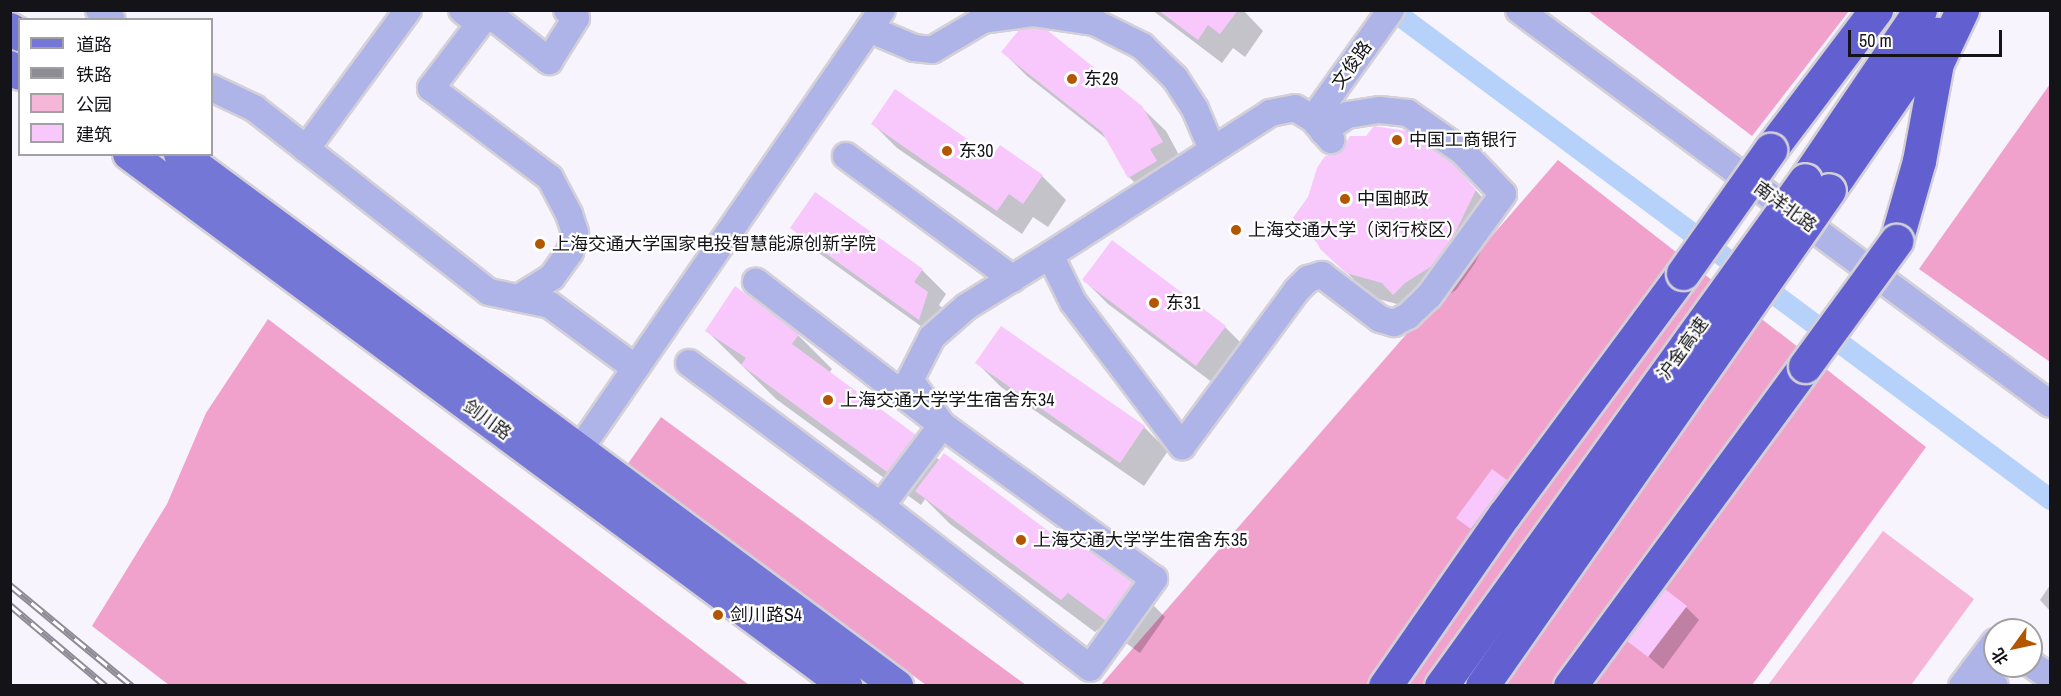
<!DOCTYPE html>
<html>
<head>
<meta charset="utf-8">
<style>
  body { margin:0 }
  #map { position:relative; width:2061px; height:696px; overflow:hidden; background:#f7f4fd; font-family:"Archivo Narrow","Noto Sans SC",sans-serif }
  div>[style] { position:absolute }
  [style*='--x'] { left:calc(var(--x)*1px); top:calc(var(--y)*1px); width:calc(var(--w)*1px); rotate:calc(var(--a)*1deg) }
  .green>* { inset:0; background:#f6b6d8 }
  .forest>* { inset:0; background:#f0a1cc }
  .shadow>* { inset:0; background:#0003 }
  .canal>* { height:21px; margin:-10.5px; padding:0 10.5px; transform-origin:10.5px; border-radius:10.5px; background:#b6d2fb }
  .building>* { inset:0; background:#f8c8fc }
  .roads { filter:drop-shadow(2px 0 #d3d0d8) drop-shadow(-2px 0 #d3d0d8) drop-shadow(0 2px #d3d0d8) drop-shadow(0 -2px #d3d0d8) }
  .minor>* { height:26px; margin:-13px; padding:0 13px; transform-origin:13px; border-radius:13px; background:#aeb3e8 }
  .major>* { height:32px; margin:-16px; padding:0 16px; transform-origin:16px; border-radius:16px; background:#7577d7 }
  .highway>* { height:33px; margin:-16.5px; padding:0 16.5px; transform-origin:16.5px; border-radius:16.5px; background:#6260d0 }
  .rail>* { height:7px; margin-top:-3.5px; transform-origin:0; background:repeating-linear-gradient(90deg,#fff 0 14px,#8e8c94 0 28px); box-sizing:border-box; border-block:2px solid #8e8c94 }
  .bridges { filter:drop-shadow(2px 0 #d3d0d8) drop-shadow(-2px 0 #d3d0d8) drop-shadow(0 2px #d3d0d8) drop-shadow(0 -2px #d3d0d8) }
  .highway-bridge>* { height:33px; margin:-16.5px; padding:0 16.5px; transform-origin:16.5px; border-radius:16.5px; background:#6260d0 }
  .dots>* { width:16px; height:16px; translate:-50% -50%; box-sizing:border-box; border:3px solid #fff; border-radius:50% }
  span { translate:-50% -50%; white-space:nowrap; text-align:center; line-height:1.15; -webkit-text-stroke:4.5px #fff; paint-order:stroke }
  .street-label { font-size:18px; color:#141318 }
  .poi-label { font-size:18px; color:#141318 }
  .left { translate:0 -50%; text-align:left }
  .frame { position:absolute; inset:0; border:12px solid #141318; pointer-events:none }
  .legend { position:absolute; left:18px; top:18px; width:195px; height:138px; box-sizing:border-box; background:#fff; border:2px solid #a1a1a3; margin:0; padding:8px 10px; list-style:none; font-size:18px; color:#141318 }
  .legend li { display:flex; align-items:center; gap:12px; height:30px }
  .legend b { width:30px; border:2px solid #a1a1a3 }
  .north { position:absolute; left:1983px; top:618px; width:60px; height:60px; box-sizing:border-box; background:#fff; border:2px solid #a1a1a3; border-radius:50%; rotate:237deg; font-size:16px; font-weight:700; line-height:24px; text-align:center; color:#141318 }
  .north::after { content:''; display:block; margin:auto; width:21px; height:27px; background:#b35600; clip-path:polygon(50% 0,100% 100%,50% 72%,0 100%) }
  .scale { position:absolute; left:1848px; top:30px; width:154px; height:27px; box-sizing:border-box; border:3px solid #141318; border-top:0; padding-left:8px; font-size:18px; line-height:21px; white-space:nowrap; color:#141318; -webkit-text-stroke:4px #fff; paint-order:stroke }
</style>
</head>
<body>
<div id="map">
  <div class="green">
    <i style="clip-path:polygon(1883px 531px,1974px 599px,1911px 685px,1768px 685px)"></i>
  </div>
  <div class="forest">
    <i style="clip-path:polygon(1588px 11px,1849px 11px,1752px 136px)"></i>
    <i style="clip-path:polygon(2050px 84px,2050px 362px,1919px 269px)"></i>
    <i style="clip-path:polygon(1558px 160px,1926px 447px,1752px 685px,1100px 686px)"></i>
    <i style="clip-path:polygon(268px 319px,749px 685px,169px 685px,92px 626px,167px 504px,206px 413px)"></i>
    <i style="clip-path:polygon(661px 417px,1026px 685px,926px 685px,627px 465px)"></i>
  </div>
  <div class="shadow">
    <i style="clip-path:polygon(1152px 10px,1243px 10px,1263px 31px,1245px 57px,1233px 48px,1222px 63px)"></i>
    <i style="clip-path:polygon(1003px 52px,1141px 107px,1166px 131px,1185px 166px,1153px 201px,1129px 177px,1108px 140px,1027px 76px)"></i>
    <i style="clip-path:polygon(873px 124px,1042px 176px,1066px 200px,1048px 227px,1033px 217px,1022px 234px,897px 148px)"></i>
    <i style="clip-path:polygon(1451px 164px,1499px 215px,1475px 263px,1456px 290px,1429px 307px,1408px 307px,1371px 297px,1294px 219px)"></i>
    <i style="clip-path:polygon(816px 194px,922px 270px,946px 294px,939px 305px,952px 317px,943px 342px,816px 251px,792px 228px)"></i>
    <i style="clip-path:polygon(1084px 280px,1225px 327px,1249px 351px,1221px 389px,1108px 304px)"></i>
    <i style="clip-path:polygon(735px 288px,798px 335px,832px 369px,829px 373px,915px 436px,940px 461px,1068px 547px,1073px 540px,1132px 584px,1165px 617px,1140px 653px,1102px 626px,1095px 632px,950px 524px,925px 499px,921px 505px,776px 399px,707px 331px)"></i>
    <i style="clip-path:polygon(1001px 328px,1144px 427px,1168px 451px,1144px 486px,1001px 387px,977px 363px)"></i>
    <i style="clip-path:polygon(1506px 481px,1519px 494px,1486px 541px,1458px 518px)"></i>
    <i style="clip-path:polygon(2050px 585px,2050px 611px,2040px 600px)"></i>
    <i style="clip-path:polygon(1686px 607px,1699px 620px,1663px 669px,1629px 640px)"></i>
  </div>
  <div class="canal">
    <i style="--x:1392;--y:10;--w:820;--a:36.62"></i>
  </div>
  <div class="building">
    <i style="clip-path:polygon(1158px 10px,1238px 10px,1220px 34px,1208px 25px,1198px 40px)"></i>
    <i style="clip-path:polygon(1033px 28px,1047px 30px,1142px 106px,1163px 142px,1150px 149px,1157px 161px,1128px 178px,1102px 132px,1001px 52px,1019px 30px)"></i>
    <i style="clip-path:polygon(895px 89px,992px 156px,1000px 145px,1043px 175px,1023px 204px,1009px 194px,997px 211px,871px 124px)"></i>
    <i style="clip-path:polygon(1374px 126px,1407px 131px,1452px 162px,1476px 190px,1452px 239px,1432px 266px,1405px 283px,1393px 295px,1382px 283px,1346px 273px,1320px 249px,1312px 232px,1292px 219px,1308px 197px,1317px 168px,1325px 156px,1340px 152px,1350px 136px,1366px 136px)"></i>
    <i style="clip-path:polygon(815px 192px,923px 269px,914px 282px,928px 292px,919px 320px,790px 228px)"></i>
    <i style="clip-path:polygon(1112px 240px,1226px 326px,1196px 366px,1082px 280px)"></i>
    <i style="clip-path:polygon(735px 286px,799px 334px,792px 344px,916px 435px,887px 472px,741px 365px,746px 358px,705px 331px)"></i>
    <i style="clip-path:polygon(1001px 326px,1145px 426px,1120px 463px,975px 363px)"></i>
    <i style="clip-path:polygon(944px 453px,1067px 545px,1072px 538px,1133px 582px,1106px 621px,1068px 593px,1061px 600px,915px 491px)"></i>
    <i style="clip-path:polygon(1492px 469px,1507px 480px,1471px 529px,1456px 518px)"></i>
    <i style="clip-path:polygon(1665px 589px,1687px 606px,1648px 657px,1627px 641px)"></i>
  </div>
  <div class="roads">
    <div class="minor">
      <i style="--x:99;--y:10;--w:16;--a:38"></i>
      <i style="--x:462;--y:10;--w:22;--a:39"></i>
      <i style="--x:490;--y:10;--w:98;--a:127.1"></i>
      <i style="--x:431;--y:88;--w:149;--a:37.1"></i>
      <i style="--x:550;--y:178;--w:41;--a:62.2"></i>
      <i style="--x:569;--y:214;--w:20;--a:72"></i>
      <i style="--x:575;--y:233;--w:20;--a:105"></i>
      <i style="--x:570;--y:252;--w:31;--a:126"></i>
      <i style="--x:552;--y:277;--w:40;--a:148"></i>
      <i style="--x:1519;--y:10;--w:661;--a:36.58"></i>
      <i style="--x:488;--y:13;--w:78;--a:38.2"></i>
      <i style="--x:549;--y:61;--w:51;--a:-57.9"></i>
      <i style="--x:576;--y:18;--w:12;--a:-138"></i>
      <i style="--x:869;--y:29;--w:49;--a:22.9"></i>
      <i style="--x:914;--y:48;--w:18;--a:6"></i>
      <i style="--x:932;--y:50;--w:59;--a:-30.5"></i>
      <i style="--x:983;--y:20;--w:50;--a:-8"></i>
      <i style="--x:1033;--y:13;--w:62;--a:8.4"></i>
      <i style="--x:1094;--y:22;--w:54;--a:26.6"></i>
      <i style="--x:1142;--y:46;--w:46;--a:44.1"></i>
      <i style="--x:1175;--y:78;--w:37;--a:57"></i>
      <i style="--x:1195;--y:109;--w:43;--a:67"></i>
      <i style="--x:212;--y:88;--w:47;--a:25.5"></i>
      <i style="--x:254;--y:108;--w:298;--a:38.1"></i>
      <i style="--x:489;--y:292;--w:62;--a:12"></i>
      <i style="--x:550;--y:305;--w:106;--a:36.5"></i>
      <i style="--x:1313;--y:119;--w:134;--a:-54.4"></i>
      <i style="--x:306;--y:149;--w:172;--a:-53.7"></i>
      <i style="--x:846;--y:156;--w:207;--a:36.4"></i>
      <i style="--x:1050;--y:255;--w:262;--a:-32.8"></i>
      <i style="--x:1270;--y:113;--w:25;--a:-11"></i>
      <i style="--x:1295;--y:108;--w:21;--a:31"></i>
      <i style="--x:1313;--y:119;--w:28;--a:49"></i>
      <i style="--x:689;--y:363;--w:239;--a:36.7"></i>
      <i style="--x:881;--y:506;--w:264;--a:37.8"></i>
      <i style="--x:1090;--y:668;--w:110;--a:-54.3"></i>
      <i style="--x:1154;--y:579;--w:262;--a:-144"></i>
      <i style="--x:942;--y:425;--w:235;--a:-142.4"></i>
      <i style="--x:942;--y:425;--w:55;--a:-125.4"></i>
      <i style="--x:910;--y:380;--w:48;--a:-62.9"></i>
      <i style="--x:932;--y:337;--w:45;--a:-41.4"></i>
      <i style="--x:966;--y:307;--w:99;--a:-31.8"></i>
      <i style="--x:1050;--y:255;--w:52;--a:63.9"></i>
      <i style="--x:1073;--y:302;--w:181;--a:52.9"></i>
      <i style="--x:1182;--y:446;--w:194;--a:-53.6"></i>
      <i style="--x:1297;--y:290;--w:16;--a:-45"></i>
      <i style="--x:1308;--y:279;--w:15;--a:-16"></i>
      <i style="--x:1322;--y:275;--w:73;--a:37.2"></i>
      <i style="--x:1380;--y:319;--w:15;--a:16"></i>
      <i style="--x:1394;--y:323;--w:16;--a:-27"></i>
      <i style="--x:1408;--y:316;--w:29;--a:-44"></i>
      <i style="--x:1429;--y:296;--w:126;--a:-54"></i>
      <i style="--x:1503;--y:194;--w:59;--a:-133.6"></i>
      <i style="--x:1462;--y:151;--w:66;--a:-144.9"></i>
      <i style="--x:1408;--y:113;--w:29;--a:-174"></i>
      <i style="--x:1379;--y:110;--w:32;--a:171"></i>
      <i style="--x:1347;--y:115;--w:29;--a:146"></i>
      <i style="--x:569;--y:465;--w:552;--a:-55.48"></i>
      <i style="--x:881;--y:506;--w:101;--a:-53"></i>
      <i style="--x:2031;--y:664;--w:23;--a:34"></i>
      <i style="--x:1974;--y:670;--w:26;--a:37"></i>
      <i style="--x:1962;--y:686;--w:55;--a:-53.1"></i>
    </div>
    <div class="major">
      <i style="--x:10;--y:29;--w:12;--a:31"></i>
      <i style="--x:10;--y:67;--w:12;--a:35"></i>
      <i style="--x:129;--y:154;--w:893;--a:36.57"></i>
      <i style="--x:180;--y:154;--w:893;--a:36.57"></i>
    </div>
    <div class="highway">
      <i style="--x:1770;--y:150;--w:176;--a:-52.9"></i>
      <i style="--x:1805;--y:180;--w:205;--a:-55.9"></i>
      <i style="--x:1829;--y:190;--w:190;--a:-55.3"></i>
      <i style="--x:1896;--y:241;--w:83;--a:-74"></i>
      <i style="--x:1919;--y:161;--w:100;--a:-79.6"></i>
      <i style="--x:1937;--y:63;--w:59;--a:-64.7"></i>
      <i style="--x:1385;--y:686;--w:208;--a:-55.2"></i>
      <i style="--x:1504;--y:515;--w:301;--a:-53.5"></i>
      <i style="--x:1570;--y:686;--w:397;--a:-53.7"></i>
    </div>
  </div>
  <div class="rail">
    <i style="--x:10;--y:585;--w:158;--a:39.6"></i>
    <i style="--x:10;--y:605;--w:126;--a:40.2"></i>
  </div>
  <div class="bridges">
    <div class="highway-bridge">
      <i style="--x:1683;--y:273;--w:151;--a:-54.7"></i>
      <i style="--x:1805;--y:366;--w:155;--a:-53.9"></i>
      <i style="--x:1441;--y:686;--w:623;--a:-54.27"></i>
      <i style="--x:1482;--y:686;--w:605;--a:-55.02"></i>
    </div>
  </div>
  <div class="dots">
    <i style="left:1072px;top:79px;background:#b35600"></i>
    <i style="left:1397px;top:140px;background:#b35600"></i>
    <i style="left:947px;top:151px;background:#b35600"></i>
    <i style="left:1345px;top:199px;background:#b35600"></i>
    <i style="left:1236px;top:230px;background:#b35600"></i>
    <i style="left:540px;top:244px;background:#b35600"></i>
    <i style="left:1154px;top:303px;background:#b35600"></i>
    <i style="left:828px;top:400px;background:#b35600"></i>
    <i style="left:1021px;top:540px;background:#b35600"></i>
    <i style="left:718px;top:615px;background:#b35600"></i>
  </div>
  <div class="street-label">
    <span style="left:1352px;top:65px;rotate:-54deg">文俊路</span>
    <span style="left:1785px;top:207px;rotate:36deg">南洋北路</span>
    <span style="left:1683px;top:349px;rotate:-54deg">沪金高速</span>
    <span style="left:487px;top:420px;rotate:36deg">剑川路</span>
  </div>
  <div class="poi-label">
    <span class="left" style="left:1084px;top:79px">东29</span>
    <span class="left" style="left:1409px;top:140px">中国工商银行</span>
    <span class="left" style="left:959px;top:151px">东30</span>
    <span class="left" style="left:1357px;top:199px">中国邮政</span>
    <span class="left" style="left:1248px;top:230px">上海交通大学（闵行校区）</span>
    <span class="left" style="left:552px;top:244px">上海交通大学国家电投智慧能源创新学院</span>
    <span class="left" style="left:1166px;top:303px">东31</span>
    <span class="left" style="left:840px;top:400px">上海交通大学学生宿舍东34</span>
    <span class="left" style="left:1033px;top:540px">上海交通大学学生宿舍东35</span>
    <span class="left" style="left:730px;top:615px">剑川路S4</span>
  </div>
  <div class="frame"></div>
  <ul class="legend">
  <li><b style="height:8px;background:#7577d7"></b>道路</li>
  <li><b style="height:8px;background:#8e8c94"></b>铁路</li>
  <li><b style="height:16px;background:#f6b6d8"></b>公园</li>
  <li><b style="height:16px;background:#f8c8fc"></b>建筑</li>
  </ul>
  <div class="north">北</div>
  <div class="scale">50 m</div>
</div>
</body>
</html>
